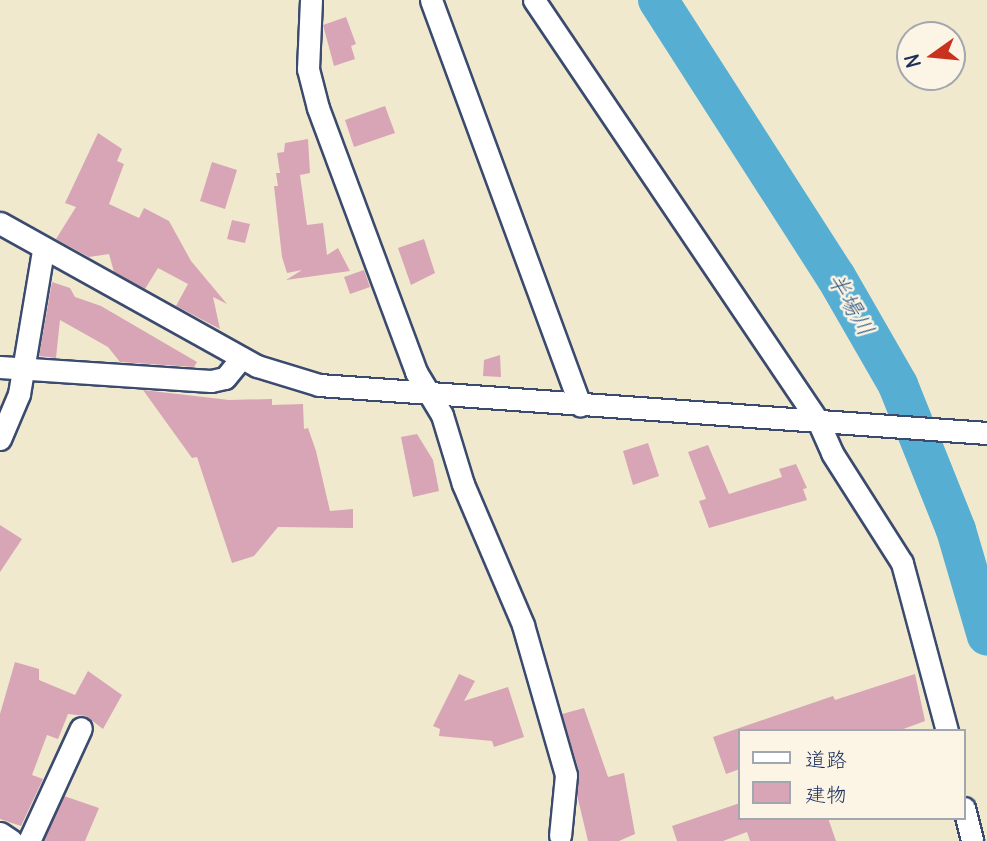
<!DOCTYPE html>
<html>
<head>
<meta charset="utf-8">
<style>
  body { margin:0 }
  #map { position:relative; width:987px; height:841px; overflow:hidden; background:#f0e9ce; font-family:Delius,"Klee One",sans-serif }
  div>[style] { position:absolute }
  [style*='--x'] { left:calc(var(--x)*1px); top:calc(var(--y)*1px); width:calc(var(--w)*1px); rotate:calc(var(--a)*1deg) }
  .river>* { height:40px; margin:-20px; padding:0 20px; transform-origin:20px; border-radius:20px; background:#56afd3 }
  .building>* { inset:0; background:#d7a5b6 }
  .roads { filter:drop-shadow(2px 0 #3b4b6f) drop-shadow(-2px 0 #3b4b6f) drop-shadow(0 2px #3b4b6f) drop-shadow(0 -2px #3b4b6f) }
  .minor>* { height:21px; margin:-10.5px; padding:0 10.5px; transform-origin:10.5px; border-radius:10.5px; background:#fff }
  span { translate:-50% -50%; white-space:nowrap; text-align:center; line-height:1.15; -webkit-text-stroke:5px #fcf5e5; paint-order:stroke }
  .water-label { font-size:23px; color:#2d5581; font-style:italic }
  .legend { position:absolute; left:738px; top:729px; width:228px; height:91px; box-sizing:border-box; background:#fcf5e5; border:2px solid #a2a6af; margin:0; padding:9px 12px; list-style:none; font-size:21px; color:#1b2f5e }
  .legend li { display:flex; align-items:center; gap:14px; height:35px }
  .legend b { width:35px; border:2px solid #a2a6af }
  .north { position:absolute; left:896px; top:21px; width:70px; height:70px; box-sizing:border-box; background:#fcf5e5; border:2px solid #a2a6af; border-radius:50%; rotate:255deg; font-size:19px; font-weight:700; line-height:28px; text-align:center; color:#1b2f5e }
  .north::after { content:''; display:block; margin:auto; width:24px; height:32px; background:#c8321e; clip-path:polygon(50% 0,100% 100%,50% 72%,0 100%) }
</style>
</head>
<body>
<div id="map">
  <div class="river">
    <i style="--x:658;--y:0;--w:329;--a:57.3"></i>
    <i style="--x:836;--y:277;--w:125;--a:60.1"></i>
    <i style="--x:898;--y:385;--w:156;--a:68.2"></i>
    <i style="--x:956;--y:530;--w:110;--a:73.7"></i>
  </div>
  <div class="building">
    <i style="clip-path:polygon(346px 17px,356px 44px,351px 46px,355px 59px,334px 66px,323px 25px)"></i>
    <i style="clip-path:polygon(385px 106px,395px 133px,354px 147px,345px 120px)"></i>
    <i style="clip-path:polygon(98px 133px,122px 149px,117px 161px,124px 164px,109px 204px,139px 218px,144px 208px,169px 221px,191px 261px,227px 304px,213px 297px,220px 329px,176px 306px,188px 284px,158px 268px,145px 289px,114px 272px,109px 254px,89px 257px,56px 239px,76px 207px,65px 203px)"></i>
    <i style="clip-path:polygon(308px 139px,310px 173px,300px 175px,307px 225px,323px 223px,327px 255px,338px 248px,350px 271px,286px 280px,302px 270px,287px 273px,282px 257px,274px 186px,278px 186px,276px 173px,280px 173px,277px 153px,284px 152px,285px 143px)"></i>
    <i style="clip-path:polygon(212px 162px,237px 170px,225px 209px,200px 201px)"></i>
    <i style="clip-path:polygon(232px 220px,250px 224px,245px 243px,227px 239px)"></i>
    <i style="clip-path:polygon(424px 239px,435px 273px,411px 285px,398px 248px)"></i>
    <i style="clip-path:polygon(364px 270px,370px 287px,350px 294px,344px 277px)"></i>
    <i style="clip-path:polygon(52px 282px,70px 288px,75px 297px,101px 306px,197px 362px,194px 367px,120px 362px,108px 347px,60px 320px,56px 358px,39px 356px)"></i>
    <i style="clip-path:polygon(500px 355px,501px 377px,483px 376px,484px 360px)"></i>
    <i style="clip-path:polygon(143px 390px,229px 400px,272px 399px,272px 405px,303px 404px,304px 429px,308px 428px,316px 451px,330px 511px,353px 509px,353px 528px,278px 527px,254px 556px,232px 563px,197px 457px,192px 458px)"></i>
    <i style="clip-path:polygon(417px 434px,433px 460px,439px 491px,413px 497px,401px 437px)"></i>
    <i style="clip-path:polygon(648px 443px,659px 476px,633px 485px,623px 451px)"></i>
    <i style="clip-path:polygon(708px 445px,729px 494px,782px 477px,779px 469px,796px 464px,807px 488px,803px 489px,807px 500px,709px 528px,699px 501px,706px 499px,688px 452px)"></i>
    <i style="clip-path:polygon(0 525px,22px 539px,0 572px)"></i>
    <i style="clip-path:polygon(15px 662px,39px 669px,39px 680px,75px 695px,88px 671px,122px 695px,103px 729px,86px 716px,68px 714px,58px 739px,47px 735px,32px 775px,43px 779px,21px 826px,0 819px,0 714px)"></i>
    <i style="clip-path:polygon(459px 674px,475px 681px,464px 701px,508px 687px,524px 737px,494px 747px,492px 741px,439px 736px,440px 729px,433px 726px)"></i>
    <i style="clip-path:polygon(915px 674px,925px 721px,898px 731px,740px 731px,740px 769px,726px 774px,713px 737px,833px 696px,835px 700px)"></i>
    <i style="clip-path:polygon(584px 708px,608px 777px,624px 773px,635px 834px,619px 841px,588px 841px,577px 795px,579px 771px,562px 714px)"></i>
    <i style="clip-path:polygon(64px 796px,99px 808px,85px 841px,43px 841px)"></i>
    <i style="clip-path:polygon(740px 803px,740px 818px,828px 818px,836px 841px,750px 841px,747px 832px,723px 841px,677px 841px,672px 826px)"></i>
  </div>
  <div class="roads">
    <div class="minor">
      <i style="--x:311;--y:0;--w:69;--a:92.5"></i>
      <i style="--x:308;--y:69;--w:40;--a:75.6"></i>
      <i style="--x:318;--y:108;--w:282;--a:69.6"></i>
      <i style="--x:416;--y:372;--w:50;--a:58.8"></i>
      <i style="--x:442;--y:415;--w:72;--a:73.1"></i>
      <i style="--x:463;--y:484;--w:153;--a:66.9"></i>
      <i style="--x:523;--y:625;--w:156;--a:74"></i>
      <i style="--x:566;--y:775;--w:61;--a:95.6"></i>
      <i style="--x:431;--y:0;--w:432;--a:69.8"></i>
      <i style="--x:534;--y:0;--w:508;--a:56"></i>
      <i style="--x:818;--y:421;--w:35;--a:66"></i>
      <i style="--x:832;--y:453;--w:130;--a:57.5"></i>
      <i style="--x:902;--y:563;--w:174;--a:75"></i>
      <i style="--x:0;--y:223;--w:294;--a:29.1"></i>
      <i style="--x:257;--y:366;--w:65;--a:17"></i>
      <i style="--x:319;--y:385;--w:670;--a:4.11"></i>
      <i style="--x:0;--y:367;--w:211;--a:3.8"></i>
      <i style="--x:211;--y:381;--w:14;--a:-12"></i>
      <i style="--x:225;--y:378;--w:26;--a:-51"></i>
      <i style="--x:0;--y:439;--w:49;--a:-67.1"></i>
      <i style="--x:19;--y:394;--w:146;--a:-80.5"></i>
      <i style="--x:964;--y:808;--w:34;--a:76"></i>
      <i style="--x:0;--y:833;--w:14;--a:34"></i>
      <i style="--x:29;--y:841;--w:124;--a:-65.3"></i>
    </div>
  </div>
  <div class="water-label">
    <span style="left:851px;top:304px;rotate:60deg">半場川</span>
  </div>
  <ul class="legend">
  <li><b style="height:9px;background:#fff"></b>道路</li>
  <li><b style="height:19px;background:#d7a5b6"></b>建物</li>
  </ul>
  <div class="north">N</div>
</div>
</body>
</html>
